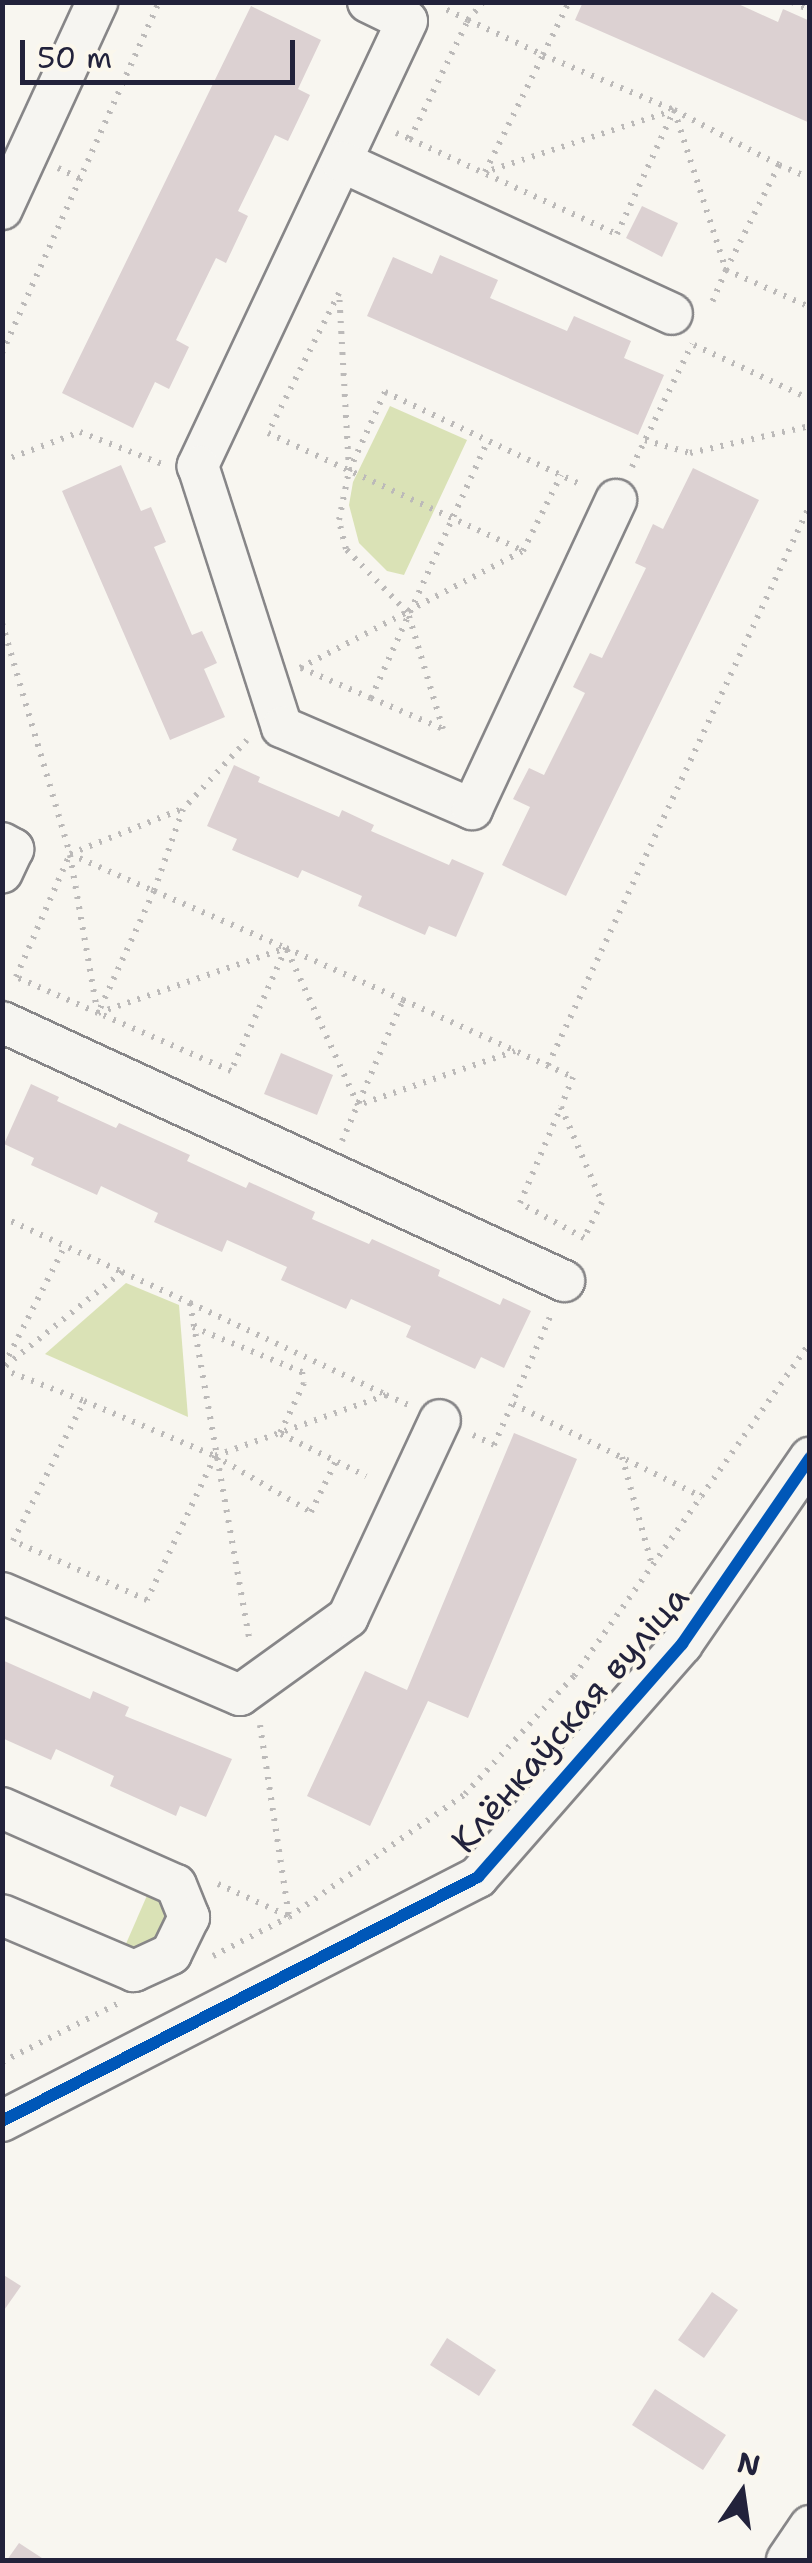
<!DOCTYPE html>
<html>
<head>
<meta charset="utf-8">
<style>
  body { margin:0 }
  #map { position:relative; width:812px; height:2563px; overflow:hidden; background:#f8f6f0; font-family:"Shantell Sans",sans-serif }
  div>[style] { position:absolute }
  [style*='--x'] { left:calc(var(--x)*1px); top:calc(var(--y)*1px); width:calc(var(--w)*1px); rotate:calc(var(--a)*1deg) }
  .green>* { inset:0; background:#dae2b6 }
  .building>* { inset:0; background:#dcd1d2 }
  .path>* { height:6px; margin-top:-3px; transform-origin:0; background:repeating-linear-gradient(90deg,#bcbab9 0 2.5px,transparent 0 10.5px) }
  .roads { filter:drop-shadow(2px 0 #878688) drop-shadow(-2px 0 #878688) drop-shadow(0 2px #878688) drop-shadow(0 -2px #878688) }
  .minor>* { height:40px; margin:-20px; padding:0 20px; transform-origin:20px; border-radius:20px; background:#f6f5f1 }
  .cycleway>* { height:12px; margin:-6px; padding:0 6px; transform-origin:6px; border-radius:6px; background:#0057b8 }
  span { translate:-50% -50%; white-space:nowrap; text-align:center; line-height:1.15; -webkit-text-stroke:8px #fbf7ec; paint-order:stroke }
  .street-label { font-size:35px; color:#22223b }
  .frame { position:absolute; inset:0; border:5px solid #22223b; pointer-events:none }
  .north { position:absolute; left:692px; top:2443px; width:100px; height:100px; -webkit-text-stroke:8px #fbf7ec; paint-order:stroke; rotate:13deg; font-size:28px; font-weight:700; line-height:40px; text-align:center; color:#22223b }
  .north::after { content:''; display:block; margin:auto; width:35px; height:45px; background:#22223b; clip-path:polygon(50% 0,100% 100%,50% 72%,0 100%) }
  .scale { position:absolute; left:20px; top:40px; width:275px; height:45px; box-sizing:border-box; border:5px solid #22223b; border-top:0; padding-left:12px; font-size:30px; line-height:35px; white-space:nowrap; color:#22223b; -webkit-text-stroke:8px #fbf7ec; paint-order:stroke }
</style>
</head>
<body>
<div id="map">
  <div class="green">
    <i style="clip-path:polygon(390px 406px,467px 440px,404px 575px,387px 571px,359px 543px,349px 505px,353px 482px)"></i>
    <i style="clip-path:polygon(126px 1283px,179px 1305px,188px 1417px,45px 1354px)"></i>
    <i style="clip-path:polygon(149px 1891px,165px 1905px,168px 1924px,157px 1942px,136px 1949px,125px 1946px)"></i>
  </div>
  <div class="building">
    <i style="clip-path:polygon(583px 2px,734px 2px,778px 22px,783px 9px,810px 21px,810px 123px,575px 20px)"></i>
    <i style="clip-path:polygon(251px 6px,321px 40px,298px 89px,310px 95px,288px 141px,275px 135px,238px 211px,248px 216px,226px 263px,216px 258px,176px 340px,189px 347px,169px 389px,155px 382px,133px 428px,62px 393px)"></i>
    <i style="clip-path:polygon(642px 206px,678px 223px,662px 257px,626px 238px)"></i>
    <i style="clip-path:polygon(440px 255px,498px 280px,490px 298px,567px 331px,574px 316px,631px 341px,624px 358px,664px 375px,638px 435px,367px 316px,393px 257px,432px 274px)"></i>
    <i style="clip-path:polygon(121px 465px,141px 511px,151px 507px,166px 542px,154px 547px,192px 635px,202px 631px,217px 663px,204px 669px,225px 717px,170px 740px,62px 491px)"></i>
    <i style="clip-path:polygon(693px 468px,759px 500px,566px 896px,502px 865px,530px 807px,513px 799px,529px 768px,544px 775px,585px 693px,573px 687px,590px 653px,602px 658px,646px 568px,635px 563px,653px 524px,663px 529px)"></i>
    <i style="clip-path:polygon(234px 765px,260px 777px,258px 782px,339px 817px,342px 810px,374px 825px,371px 831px,449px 865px,452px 859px,484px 873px,456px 937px,429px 926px,425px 935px,358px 906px,362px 896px,302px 870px,298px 878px,232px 850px,237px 839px,207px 826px)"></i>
    <i style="clip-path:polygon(281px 1053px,333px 1075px,317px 1115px,264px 1094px)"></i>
    <i style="clip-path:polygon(31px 1084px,59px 1097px,57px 1101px,116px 1128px,119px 1123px,190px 1155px,187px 1161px,246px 1188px,249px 1182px,315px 1212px,312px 1219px,369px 1244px,372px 1239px,440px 1270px,438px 1276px,500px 1305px,503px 1298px,531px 1311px,504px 1368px,481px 1357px,475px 1369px,406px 1337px,411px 1326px,351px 1299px,346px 1309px,281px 1280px,287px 1267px,227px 1240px,222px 1252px,154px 1222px,158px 1213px,101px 1186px,97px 1195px,31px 1165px,34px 1158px,4px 1144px)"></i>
    <i style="clip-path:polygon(514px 1433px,577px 1459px,468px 1718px,428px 1701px,370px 1826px,307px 1796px,365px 1671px,407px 1690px)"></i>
    <i style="clip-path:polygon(2px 1660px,90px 1699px,93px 1691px,129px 1707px,125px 1716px,232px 1759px,206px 1817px,180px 1806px,176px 1816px,110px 1786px,114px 1776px,56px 1749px,51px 1760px,2px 1738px)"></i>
    <i style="clip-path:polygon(2px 2274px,21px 2286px,2px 2313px)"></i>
    <i style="clip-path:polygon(712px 2292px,738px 2310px,704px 2358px,678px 2340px)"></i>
    <i style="clip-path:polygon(447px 2338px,496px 2370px,479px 2396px,430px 2365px)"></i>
    <i style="clip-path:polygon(655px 2389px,726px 2435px,703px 2470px,632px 2425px)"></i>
    <i style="clip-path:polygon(19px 2543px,45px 2560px,7px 2560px)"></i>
  </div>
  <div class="path">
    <i style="--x:483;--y:2;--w:23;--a:130"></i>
    <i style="--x:468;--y:20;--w:83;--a:25"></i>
    <i style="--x:543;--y:55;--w:59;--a:-63.9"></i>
    <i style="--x:792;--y:2;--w:20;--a:24"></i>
    <i style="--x:543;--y:55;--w:142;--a:22.8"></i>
    <i style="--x:674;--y:110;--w:199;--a:161.8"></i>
    <i style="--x:485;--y:172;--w:131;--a:-63.6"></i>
    <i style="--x:674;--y:110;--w:119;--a:27.6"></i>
    <i style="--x:779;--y:165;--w:118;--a:116.8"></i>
    <i style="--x:726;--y:270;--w:92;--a:23.8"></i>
    <i style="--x:396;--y:133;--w:15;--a:23"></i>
    <i style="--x:410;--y:139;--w:132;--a:-64"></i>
    <i style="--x:468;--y:20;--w:30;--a:-154"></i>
    <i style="--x:410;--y:139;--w:228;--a:24.7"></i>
    <i style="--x:617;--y:234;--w:136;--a:-65.3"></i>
    <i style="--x:674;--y:110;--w:168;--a:72"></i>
    <i style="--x:726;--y:270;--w:40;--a:113.4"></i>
    <i style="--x:779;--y:165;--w:34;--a:23"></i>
    <i style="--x:58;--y:168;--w:25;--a:26"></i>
    <i style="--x:694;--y:345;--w:128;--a:25"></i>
    <i style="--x:2;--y:353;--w:385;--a:-65.9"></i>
    <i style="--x:645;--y:440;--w:47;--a:16.1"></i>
    <i style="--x:690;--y:453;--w:123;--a:-12.7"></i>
    <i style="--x:2;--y:461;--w:83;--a:-20.4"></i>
    <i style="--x:80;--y:432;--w:88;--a:21.3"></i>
    <i style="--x:632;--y:467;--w:137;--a:-64"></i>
    <i style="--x:349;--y:470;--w:177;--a:-93.2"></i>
    <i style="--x:339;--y:293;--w:157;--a:116.9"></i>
    <i style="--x:268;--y:433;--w:281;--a:24.8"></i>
    <i style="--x:523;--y:551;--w:85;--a:-63.4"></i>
    <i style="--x:408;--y:611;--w:130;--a:-27.6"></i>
    <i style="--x:2;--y:623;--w:241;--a:73.6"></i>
    <i style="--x:70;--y:854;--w:121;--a:-21.9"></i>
    <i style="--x:300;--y:668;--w:121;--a:-27.6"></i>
    <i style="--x:407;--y:612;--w:88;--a:-134.1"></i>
    <i style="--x:346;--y:549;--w:30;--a:-104"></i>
    <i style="--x:339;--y:520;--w:50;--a:-78.5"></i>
    <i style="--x:349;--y:471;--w:87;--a:-65.5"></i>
    <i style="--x:385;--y:392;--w:220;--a:25.3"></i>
    <i style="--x:301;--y:668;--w:76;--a:23.2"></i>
    <i style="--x:371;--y:698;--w:283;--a:-65.6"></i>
    <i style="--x:371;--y:698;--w:78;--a:23.3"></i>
    <i style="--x:443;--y:729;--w:121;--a:-106.8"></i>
    <i style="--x:247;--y:740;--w:94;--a:132.8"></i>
    <i style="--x:183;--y:809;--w:87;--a:109.5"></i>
    <i style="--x:154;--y:891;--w:134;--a:114.7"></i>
    <i style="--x:98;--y:1013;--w:199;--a:-19.1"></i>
    <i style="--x:286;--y:948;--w:135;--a:114.1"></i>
    <i style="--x:231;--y:1071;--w:145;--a:-156.4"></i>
    <i style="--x:98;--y:1013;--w:90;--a:-156.3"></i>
    <i style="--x:16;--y:977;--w:134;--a:-66.3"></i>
    <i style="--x:70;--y:854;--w:92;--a:23.8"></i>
    <i style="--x:154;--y:891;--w:144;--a:23.4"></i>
    <i style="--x:70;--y:855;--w:157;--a:80.1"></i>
    <i style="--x:515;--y:1051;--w:166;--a:161"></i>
    <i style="--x:358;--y:1105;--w:173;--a:-114.6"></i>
    <i style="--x:286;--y:948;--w:128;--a:24"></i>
    <i style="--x:403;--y:1000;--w:187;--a:24.4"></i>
    <i style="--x:573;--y:1077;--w:32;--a:112"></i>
    <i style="--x:561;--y:1107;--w:103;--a:66.7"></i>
    <i style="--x:602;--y:1202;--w:40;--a:116.6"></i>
    <i style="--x:584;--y:1238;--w:73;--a:-151.3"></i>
    <i style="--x:520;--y:1203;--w:104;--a:-66.9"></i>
    <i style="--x:548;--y:1065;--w:618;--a:-64.93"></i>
    <i style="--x:342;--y:1141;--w:154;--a:-66.6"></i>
    <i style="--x:2;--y:1217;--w:132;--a:24.6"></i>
    <i style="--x:122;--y:1272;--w:154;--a:141.1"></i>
    <i style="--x:122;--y:1272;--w:75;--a:24.5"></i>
    <i style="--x:190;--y:1303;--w:345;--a:80"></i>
    <i style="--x:190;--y:1303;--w:217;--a:25.1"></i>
    <i style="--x:386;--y:1395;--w:182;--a:160.4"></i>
    <i style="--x:215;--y:1456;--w:159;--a:115.3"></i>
    <i style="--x:147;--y:1600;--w:146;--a:-156.2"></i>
    <i style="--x:13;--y:1541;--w:157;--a:-63.1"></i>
    <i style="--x:84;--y:1401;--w:142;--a:22.8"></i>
    <i style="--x:215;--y:1456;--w:111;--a:30.3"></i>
    <i style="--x:311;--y:1512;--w:57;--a:-63.9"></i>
    <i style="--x:193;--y:1327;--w:118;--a:22.4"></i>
    <i style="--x:302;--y:1372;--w:11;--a:80"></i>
    <i style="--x:304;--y:1383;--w:55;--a:115.6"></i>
    <i style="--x:4;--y:1365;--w:134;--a:-62.9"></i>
    <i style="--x:2;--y:1369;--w:88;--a:21.3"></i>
    <i style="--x:386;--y:1395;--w:24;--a:24"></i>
    <i style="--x:513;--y:1404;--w:211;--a:26.2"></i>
    <i style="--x:281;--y:1434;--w:95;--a:26.3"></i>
    <i style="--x:473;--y:1435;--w:23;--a:25"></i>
    <i style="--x:494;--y:1445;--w:145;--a:-66.4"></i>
    <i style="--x:622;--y:1457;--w:112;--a:74.5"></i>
    <i style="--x:260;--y:1725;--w:194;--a:81.4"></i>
    <i style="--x:218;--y:1884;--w:77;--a:24.6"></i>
    <i style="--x:213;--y:1956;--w:85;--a:-27.2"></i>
    <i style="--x:289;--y:1917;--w:215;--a:-34.9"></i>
    <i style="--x:465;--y:1794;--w:161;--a:-47.3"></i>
    <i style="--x:574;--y:1676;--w:408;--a:-54.7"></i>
    <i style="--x:2;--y:2062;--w:129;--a:-26.8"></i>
  </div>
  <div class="roads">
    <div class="minor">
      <i style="--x:368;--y:2;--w:43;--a:26"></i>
      <i style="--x:407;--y:21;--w:492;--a:115.2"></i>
      <i style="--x:198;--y:466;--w:274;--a:72.2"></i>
      <i style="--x:282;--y:727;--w:207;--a:23.3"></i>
      <i style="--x:472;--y:809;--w:341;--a:-65"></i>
      <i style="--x:342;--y:162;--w:363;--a:24.7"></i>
      <i style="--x:2;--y:209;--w:228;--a:-65.3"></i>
      <i style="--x:2;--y:843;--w:13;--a:29"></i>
      <i style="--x:13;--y:849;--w:26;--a:115"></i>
      <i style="--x:2;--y:1022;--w:619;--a:24.74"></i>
      <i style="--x:2;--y:1593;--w:259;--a:23.2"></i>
      <i style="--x:240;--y:1695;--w:133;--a:-35.8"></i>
      <i style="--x:348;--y:1617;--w:217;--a:-65"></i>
      <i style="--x:2;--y:1808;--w:190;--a:23.9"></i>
      <i style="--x:176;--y:1885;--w:35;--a:68"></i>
      <i style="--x:189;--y:1917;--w:41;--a:115.9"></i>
      <i style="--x:171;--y:1954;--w:41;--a:155.3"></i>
      <i style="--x:134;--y:1971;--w:143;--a:-157"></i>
      <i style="--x:2;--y:2121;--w:535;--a:-27.14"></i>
      <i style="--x:478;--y:1877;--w:310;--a:-48.8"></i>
      <i style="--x:682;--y:1644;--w:226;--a:-55.5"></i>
      <i style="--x:787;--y:2560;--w:41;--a:-55.9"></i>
    </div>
  </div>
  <div class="cycleway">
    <i style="--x:2;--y:2121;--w:535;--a:-27.14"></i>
    <i style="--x:478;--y:1877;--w:310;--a:-48.8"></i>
    <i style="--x:682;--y:1644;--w:226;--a:-55.5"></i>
  </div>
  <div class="street-label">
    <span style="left:570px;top:1719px;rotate:-49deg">Клёнкаўская вуліца</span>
  </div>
  <div class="frame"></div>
  <div class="north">N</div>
  <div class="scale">50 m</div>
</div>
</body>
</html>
